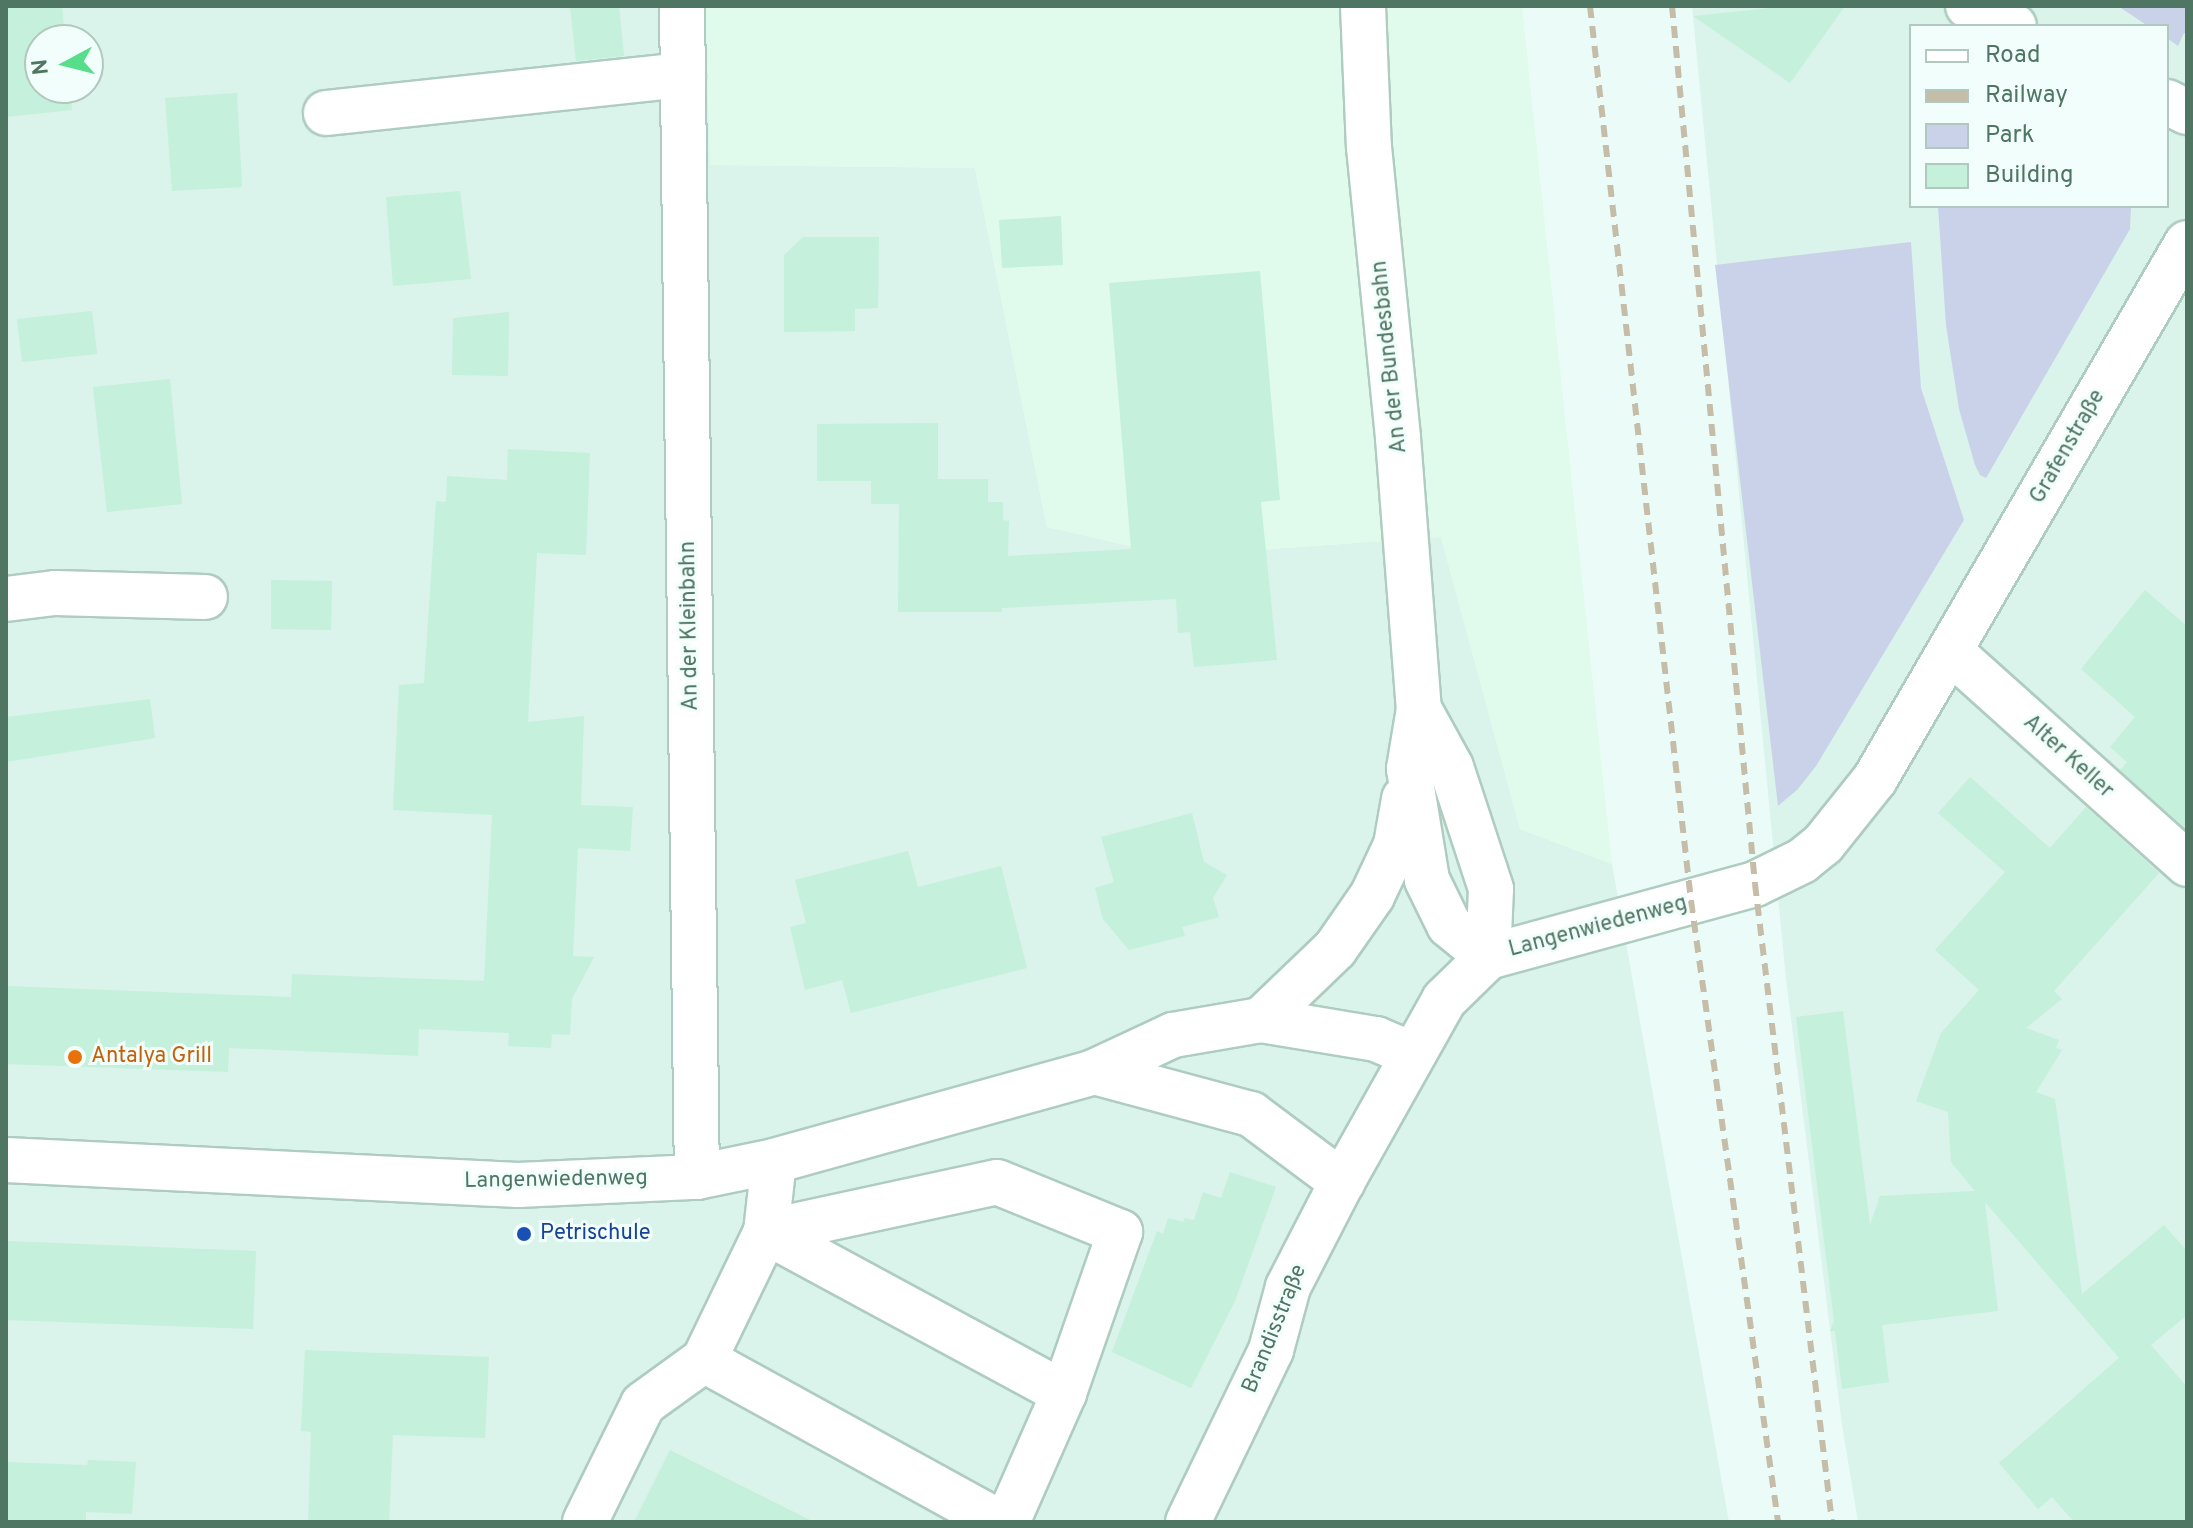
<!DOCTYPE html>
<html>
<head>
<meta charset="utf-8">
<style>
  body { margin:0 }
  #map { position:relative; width:2193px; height:1528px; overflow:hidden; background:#ebfcf8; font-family:Overpass,sans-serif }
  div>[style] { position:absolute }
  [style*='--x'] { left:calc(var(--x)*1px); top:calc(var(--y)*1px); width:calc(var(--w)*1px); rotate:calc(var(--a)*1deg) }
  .residential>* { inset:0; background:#daf3eb }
  .commercial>* { inset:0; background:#e0fbec }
  .green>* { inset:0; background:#c9d2e9 }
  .building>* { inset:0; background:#c4f0dc }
  .roads { filter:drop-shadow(2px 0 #aeccc0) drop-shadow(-2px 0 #aeccc0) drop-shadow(0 2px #aeccc0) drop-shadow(0 -2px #aeccc0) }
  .minor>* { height:44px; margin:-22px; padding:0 22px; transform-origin:22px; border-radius:22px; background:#fff }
  .rail>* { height:6px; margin-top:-3px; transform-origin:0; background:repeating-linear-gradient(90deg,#c6bda9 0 12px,transparent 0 20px) }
  .dots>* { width:22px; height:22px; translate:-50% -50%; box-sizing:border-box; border:4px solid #f2fefb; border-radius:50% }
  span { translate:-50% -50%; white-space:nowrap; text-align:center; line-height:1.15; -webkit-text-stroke:6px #f2fefb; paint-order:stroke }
  .street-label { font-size:22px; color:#4f7663 }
  .food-label { font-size:22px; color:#c56008 }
  .left { translate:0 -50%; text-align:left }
  .transit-label { font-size:22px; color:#164399 }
  .frame { position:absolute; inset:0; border:8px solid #4f7663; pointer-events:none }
  .legend { position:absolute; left:1909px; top:24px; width:260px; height:184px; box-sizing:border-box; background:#f2fefb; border:2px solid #b1c8be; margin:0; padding:10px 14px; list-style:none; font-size:24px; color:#4f7663 }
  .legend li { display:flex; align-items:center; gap:16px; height:40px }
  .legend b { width:40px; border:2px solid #b1c8be }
  .north { position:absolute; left:24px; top:24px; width:80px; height:80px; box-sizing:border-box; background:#f2fefb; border:2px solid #b1c8be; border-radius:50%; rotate:263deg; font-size:22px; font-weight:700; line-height:32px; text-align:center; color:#4f7663 }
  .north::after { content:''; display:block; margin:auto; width:28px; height:36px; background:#57de8a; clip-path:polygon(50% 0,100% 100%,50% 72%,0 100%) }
</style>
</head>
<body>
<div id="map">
  <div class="residential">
    <i style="clip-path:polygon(evenodd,6px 6px,705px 6px,711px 165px,975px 168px,1047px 527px,1173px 556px,1441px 537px,1520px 829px,1612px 864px,1729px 1522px,6px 1522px,6px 6px,40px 40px,88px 40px,88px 88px,40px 88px,40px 40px)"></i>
    <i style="clip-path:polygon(evenodd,1692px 6px,2187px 6px,2187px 1522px,1858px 1522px,1842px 1425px,1786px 979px,1692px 6px,1911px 26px,2167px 26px,2167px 206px,1911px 206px,1911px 26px)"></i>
  </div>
  <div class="commercial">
    <i style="clip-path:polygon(705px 6px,1522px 6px,1612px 864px,1520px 829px,1441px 537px,1173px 556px,1047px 527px,975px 168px,710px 165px)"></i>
  </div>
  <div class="green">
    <i style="clip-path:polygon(2118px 6px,2187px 6px,2187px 34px,2184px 33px,2178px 46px,2167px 38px,2167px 26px,2148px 26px)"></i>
    <i style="clip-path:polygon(1938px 206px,2131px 206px,2130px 229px,1986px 478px,1980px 475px,1975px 465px,1959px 409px,1946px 325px)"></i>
    <i style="clip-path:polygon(1911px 242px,1921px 388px,1964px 520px,1816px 766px,1798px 789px,1778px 806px,1715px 265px)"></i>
  </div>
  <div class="building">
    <i style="clip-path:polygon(6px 6px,62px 6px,65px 40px,40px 40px,40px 88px,70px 88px,72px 110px,6px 117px)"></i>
    <i style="clip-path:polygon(570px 6px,619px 6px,624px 56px,576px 61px)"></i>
    <i style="clip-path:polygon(1790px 6px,1845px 6px,1790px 83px,1693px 16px)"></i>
    <i style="clip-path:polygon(237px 93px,242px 187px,172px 191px,165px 98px)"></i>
    <i style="clip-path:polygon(460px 191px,471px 279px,393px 286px,386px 197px)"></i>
    <i style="clip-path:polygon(1061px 216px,1063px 265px,1002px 268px,999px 220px)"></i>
    <i style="clip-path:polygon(803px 237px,879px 237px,878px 308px,855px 309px,855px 331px,784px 332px,784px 255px)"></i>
    <i style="clip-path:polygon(1260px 271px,1280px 500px,1261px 502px,1277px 660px,1194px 667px,1190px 632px,1178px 633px,1176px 599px,1002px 608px,1002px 612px,898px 612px,899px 504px,871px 504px,871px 481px,817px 481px,817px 424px,938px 423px,938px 479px,988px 479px,988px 502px,1003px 502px,1003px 520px,1009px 521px,1008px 556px,1131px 549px,1109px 283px)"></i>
    <i style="clip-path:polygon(92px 311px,97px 354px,22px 362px,17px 319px)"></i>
    <i style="clip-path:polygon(509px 312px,508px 376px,452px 375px,453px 318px)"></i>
    <i style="clip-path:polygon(170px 379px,182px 504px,107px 512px,93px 387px)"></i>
    <i style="clip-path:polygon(508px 449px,590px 453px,586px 555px,537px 553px,528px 722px,584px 716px,581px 805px,633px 807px,630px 851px,578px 848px,573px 956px,594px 957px,572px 999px,570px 1035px,552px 1034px,551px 1048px,508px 1046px,509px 1033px,419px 1029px,418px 1056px,229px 1048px,228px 1072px,6px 1064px,6px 986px,291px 997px,292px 974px,484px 981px,492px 815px,393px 810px,399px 685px,424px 683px,436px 501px,446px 502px,447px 476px,507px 480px)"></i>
    <i style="clip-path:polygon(271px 580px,332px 581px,331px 630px,271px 629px)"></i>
    <i style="clip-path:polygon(2145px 590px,2187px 626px,2187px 830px,2120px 770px,2127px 762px,2110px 747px,2135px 717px,2081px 669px)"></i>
    <i style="clip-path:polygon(150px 699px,155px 738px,6px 762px,6px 717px)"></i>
    <i style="clip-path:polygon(1970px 777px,2050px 848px,2086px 807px,2159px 873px,2054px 991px,2062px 999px,2026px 1028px,2059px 1040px,2056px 1048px,2062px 1050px,2036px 1092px,2055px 1099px,2082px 1294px,2164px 1225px,2187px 1251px,2187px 1315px,2151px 1345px,2187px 1387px,2187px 1522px,2074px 1522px,2052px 1497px,2038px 1509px,1999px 1463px,2119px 1358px,1985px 1202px,1998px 1311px,1882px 1325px,1889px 1382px,1842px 1389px,1835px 1331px,1830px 1331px,1834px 1321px,1796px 1017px,1843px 1011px,1870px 1225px,1880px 1196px,1975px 1191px,1951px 1162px,1948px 1112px,1916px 1101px,1941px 1033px,1979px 990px,1935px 950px,2005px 872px,1938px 813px)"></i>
    <i style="clip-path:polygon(1192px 813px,1204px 862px,1227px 875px,1213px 898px,1219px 917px,1182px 927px,1185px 936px,1129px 950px,1103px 919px,1095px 888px,1114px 882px,1101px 837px)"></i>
    <i style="clip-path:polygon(908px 851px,918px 887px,1001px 866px,1027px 968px,851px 1013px,842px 980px,805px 990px,790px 927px,806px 923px,795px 880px)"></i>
    <i style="clip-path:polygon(1230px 1172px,1276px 1187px,1235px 1301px,1191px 1388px,1112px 1352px,1157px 1231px,1163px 1234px,1168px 1218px,1183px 1222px,1185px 1218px,1194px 1220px,1203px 1192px,1221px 1198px)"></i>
    <i style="clip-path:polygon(6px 1241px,256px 1251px,253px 1329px,6px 1320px)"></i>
    <i style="clip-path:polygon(305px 1350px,489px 1357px,485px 1438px,393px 1435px,389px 1522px,308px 1522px,311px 1432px,301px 1431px)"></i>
    <i style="clip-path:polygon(670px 1450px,814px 1522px,634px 1522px)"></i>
    <i style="clip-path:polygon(88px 1460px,136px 1462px,132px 1514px,86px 1512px,86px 1522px,6px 1522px,6px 1462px,87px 1465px)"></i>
  </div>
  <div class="roads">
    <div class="minor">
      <i style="--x:682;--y:6;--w:1171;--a:89.27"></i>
      <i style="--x:1363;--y:6;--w:141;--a:87.6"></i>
      <i style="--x:1369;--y:147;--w:292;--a:84.3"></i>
      <i style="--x:1398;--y:438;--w:272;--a:85.6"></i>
      <i style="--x:1419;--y:709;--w:61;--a:99.5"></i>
      <i style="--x:1409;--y:769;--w:112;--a:80.8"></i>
      <i style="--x:1427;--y:880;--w:50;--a:63.9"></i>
      <i style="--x:1449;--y:925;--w:50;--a:39.4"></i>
      <i style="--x:1968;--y:6;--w:50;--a:23.5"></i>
      <i style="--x:2167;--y:102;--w:22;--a:27"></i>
      <i style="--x:326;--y:113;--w:359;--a:-6.1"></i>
      <i style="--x:6;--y:599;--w:49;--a:-7"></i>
      <i style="--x:55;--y:593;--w:150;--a:1.5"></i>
      <i style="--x:1950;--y:651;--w:319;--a:41.9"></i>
      <i style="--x:1419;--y:709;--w:66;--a:61.1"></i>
      <i style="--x:1451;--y:767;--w:128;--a:71.8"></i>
      <i style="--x:1491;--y:889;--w:68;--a:92.5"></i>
      <i style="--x:1261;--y:1020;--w:103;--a:-43.8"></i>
      <i style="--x:1335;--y:949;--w:65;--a:-55.1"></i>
      <i style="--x:1372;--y:896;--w:56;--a:-64.8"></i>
      <i style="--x:1396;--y:845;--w:47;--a:-80.1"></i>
      <i style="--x:1094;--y:1072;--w:163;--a:15"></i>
      <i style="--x:1251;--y:1114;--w:114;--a:36.8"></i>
      <i style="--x:6;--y:1160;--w:513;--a:2.8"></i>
      <i style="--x:518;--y:1185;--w:179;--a:-2.6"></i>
      <i style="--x:697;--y:1177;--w:79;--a:-11.7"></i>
      <i style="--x:774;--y:1161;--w:332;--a:-15.5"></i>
      <i style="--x:1094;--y:1072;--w:87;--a:-25.1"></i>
      <i style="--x:1173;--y:1035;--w:89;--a:-9.7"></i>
      <i style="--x:1261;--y:1020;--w:117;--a:9.4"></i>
      <i style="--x:1376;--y:1039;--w:38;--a:23"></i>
      <i style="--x:766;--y:1232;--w:236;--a:-12.2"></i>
      <i style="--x:997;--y:1182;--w:133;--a:22.1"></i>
      <i style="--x:1120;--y:1232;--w:170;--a:109.2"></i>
      <i style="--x:766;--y:1232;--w:339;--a:28.4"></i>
      <i style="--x:1064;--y:1393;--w:141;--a:113.8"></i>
      <i style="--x:704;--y:1360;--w:337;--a:28.8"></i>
      <i style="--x:585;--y:1522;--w:131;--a:-63.8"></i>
      <i style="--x:643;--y:1404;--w:75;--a:-35.8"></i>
      <i style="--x:704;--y:1360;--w:142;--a:-64.2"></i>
      <i style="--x:766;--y:1232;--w:71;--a:-83.6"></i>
      <i style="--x:1188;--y:1522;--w:191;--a:-64.2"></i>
      <i style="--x:1271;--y:1350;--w:65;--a:-74.9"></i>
      <i style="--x:1288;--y:1287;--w:118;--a:-62.8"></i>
      <i style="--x:1342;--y:1182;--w:209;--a:-60.7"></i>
      <i style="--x:1444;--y:1000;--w:62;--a:-44.3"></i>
      <i style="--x:1488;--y:957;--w:277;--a:-15.3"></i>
      <i style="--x:1755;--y:884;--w:52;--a:-26.1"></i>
      <i style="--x:1802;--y:861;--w:27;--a:-39"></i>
      <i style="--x:1823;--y:844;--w:83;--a:-51.3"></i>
      <i style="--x:1875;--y:779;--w:620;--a:-59.8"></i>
    </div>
  </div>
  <div class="rail">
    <i style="--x:1590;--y:6;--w:901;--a:83.56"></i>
    <i style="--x:1691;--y:901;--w:627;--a:82.02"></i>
    <i style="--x:1672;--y:6;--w:882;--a:84.6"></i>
    <i style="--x:1755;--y:884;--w:643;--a:83.12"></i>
  </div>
  <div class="dots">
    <i style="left:75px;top:1057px;background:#e8710a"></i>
    <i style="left:524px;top:1234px;background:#1a4fb4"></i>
  </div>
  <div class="street-label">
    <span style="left:1390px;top:357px;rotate:-96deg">An der Bundesbahn</span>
    <span style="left:2068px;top:447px;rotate:-60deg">Grafenstraße</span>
    <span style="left:690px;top:626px;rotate:-91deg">An der Kleinbahn</span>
    <span style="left:2068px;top:757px;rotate:42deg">Alter Keller</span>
    <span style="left:1598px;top:927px;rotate:-15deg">Langenwiedenweg</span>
    <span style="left:556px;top:1180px;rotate:-1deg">Langenwiedenweg</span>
    <span style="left:1275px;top:1329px;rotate:-68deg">Brandisstraße</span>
  </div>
  <div class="food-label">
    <span class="left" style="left:91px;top:1057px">Antalya Grill</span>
  </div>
  <div class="transit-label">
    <span class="left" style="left:540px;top:1234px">Petrischule</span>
  </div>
  <div class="frame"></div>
  <ul class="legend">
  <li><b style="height:10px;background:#fff"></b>Road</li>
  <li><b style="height:10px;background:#c6bda9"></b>Railway</li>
  <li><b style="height:22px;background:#c9d2e9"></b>Park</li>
  <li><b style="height:22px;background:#c4f0dc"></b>Building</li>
  </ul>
  <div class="north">N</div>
</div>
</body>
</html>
